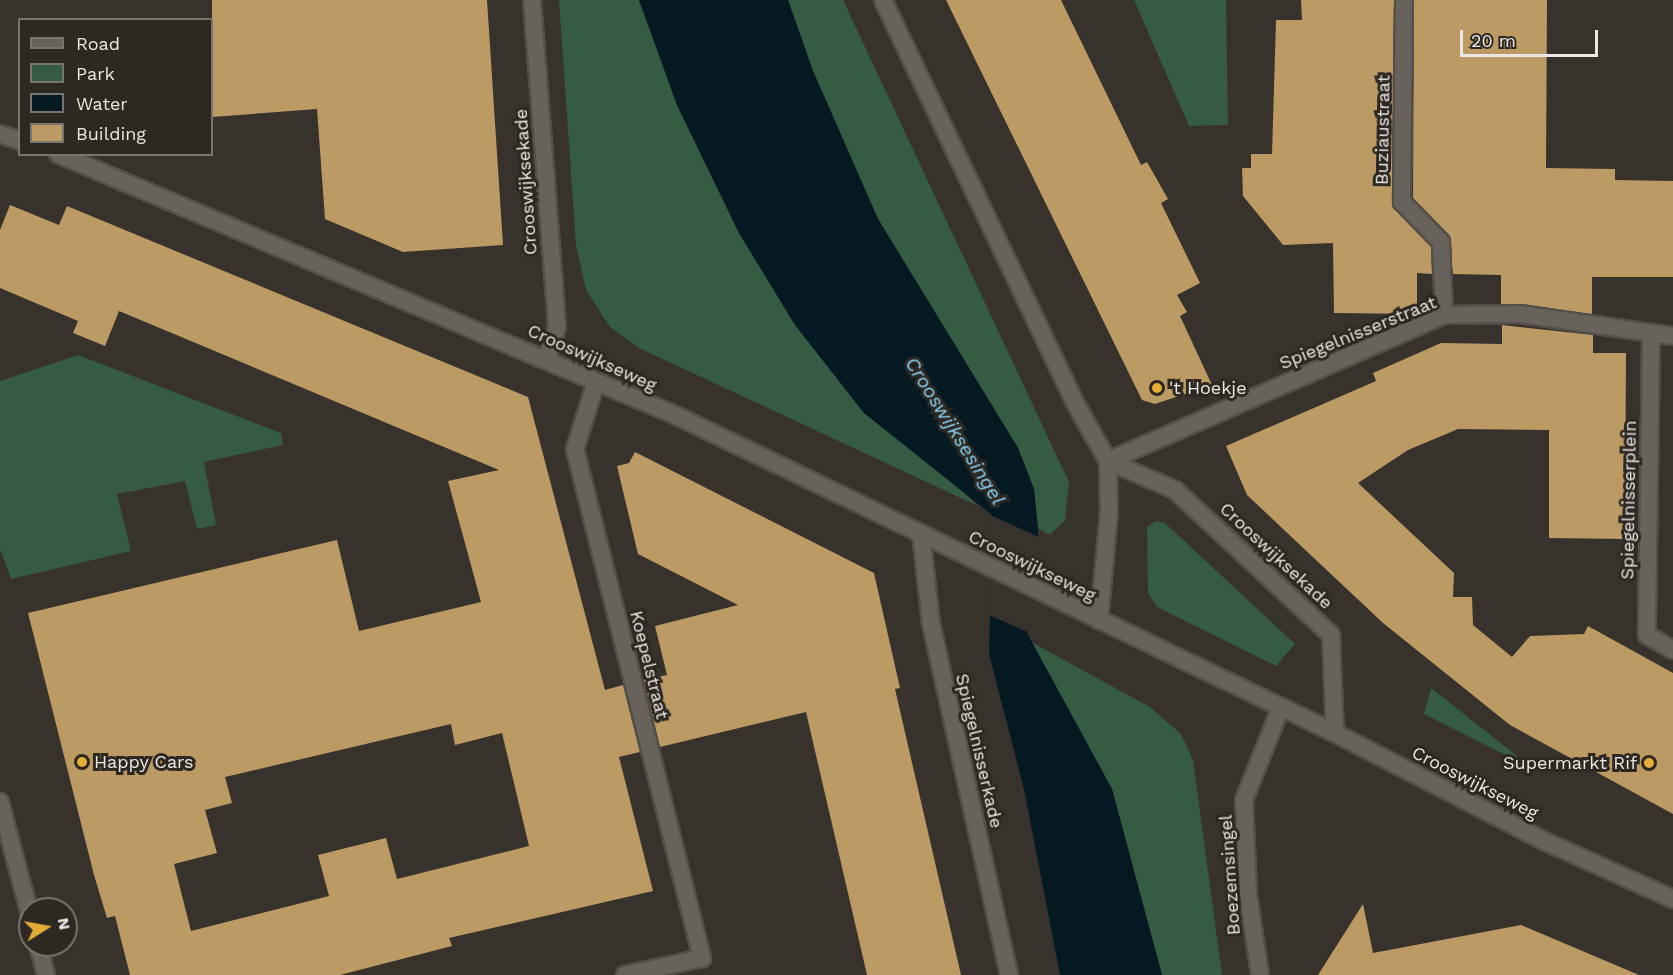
<!DOCTYPE html>
<html>
<head>
<meta charset="utf-8">
<style>
  body { margin:0 }
  #map { position:relative; width:1673px; height:975px; overflow:hidden; background:#37322c; font-family:"Work Sans",sans-serif }
  div>[style] { position:absolute }
  [style*='--x'] { left:calc(var(--x)*1px); top:calc(var(--y)*1px); width:calc(var(--w)*1px); rotate:calc(var(--a)*1deg) }
  .green>* { inset:0; background:#355b42 }
  .water>* { inset:0; background:#041922 }
  .pier>* { inset:0; background:#37322c }
  .building>* { inset:0; background:#bb9a63 }
  .roads { filter:drop-shadow(2px 0 #534f4a) drop-shadow(-2px 0 #534f4a) drop-shadow(0 2px #534f4a) drop-shadow(0 -2px #534f4a) }
  .service>* { height:16px; margin:-8px; padding:0 8px; transform-origin:8px; border-radius:8px; background:#67625b }
  .minor>* { height:16px; margin:-8px; padding:0 8px; transform-origin:8px; border-radius:8px; background:#67625b }
  .dots>* { width:16px; height:16px; translate:-50% -50%; box-sizing:border-box; border:3px solid #2d2822; border-radius:50% }
  span { translate:-50% -50%; white-space:nowrap; text-align:center; line-height:1.15; -webkit-text-stroke:6px #2d2822; paint-order:stroke }
  .street-label { font-size:18px; color:#eae7e4 }
  .poi-label { font-size:18px; color:#eae7e4 }
  .left { translate:0 -50%; text-align:left }
  .right { translate:-100% -50%; text-align:right }
  .water-label { font-size:20px; color:#85d1f4; font-style:italic }
  .legend { position:absolute; left:18px; top:18px; width:195px; height:138px; box-sizing:border-box; background:#2d2822; border:2px solid #797470; margin:0; padding:8px 10px; list-style:none; font-size:18px; color:#eae7e4 }
  .legend li { display:flex; align-items:center; gap:12px; height:30px }
  .legend b { width:30px; border:2px solid #797470 }
  .north { position:absolute; left:18px; top:897px; width:60px; height:60px; box-sizing:border-box; background:#2d2822; border:2px solid #797470; border-radius:50%; rotate:79deg; font-size:16px; font-weight:700; line-height:24px; text-align:center; color:#eae7e4 }
  .north::after { content:''; display:block; margin:auto; width:21px; height:27px; background:#e4ad35; clip-path:polygon(50% 0,100% 100%,50% 72%,0 100%) }
  .scale { position:absolute; left:1460px; top:30px; width:138px; height:27px; box-sizing:border-box; border:3px solid #eae7e4; border-top:0; padding-left:8px; font-size:18px; line-height:21px; white-space:nowrap; color:#eae7e4; -webkit-text-stroke:4px #2d2822; paint-order:stroke }
</style>
</head>
<body>
<div id="map">
  <div class="green">
    <i style="clip-path:polygon(559px 0,639px 0,677px 105px,739px 233px,795px 325px,864px 413px,950px 479px,978px 506px,639px 348px,610px 327px,586px 290px,576px 245px)"></i>
    <i style="clip-path:polygon(788px 0,843px 0,1069px 482px,1065px 520px,1050px 535px,1038px 528px,1034px 489px,1018px 448px,878px 219px,813px 71px)"></i>
    <i style="clip-path:polygon(1134px 0,1226px 0,1228px 125px,1189px 126px)"></i>
    <i style="clip-path:polygon(78px 355px,281px 433px,283px 445px,204px 462px,216px 525px,197px 529px,185px 481px,117px 494px,131px 551px,11px 579px,0 549px,0 381px)"></i>
    <i style="clip-path:polygon(1156px 521px,1165px 523px,1295px 644px,1276px 666px,1157px 607px,1148px 593px,1147px 527px)"></i>
    <i style="clip-path:polygon(1031px 642px,1150px 707px,1181px 734px,1193px 760px,1222px 975px,1162px 975px,1112px 789px)"></i>
    <i style="clip-path:polygon(1431px 688px,1535px 770px,1424px 714px)"></i>
  </div>
  <div class="water">
    <i style="clip-path:polygon(639px 0,788px 0,813px 71px,878px 219px,1018px 448px,1034px 489px,1038px 528px,1038px 538px,1027px 534px,1027px 633px,1112px 789px,1162px 975px,1060px 975px,1024px 789px,989px 654px,992px 515px,864px 413px,795px 325px,739px 233px,677px 105px)"></i>
  </div>
  <div class="pier">
    <i style="clip-path:polygon(979px 510px,1041px 538px,1030px 538px,1030px 633px,984px 613px,987px 610px,989px 516px)"></i>
  </div>
  <div class="building">
    <i style="clip-path:polygon(212px 0,487px 0,503px 245px,403px 252px,325px 219px,317px 109px,212px 117px)"></i>
    <i style="clip-path:polygon(946px 0,1061px 0,1141px 165px,1147px 162px,1168px 199px,1161px 203px,1200px 283px,1177px 295px,1187px 312px,1180px 316px,1212px 385px,1155px 404px,1142px 400px)"></i>
    <i style="clip-path:polygon(1301px 0,1394px 0,1392px 202px,1431px 246px,1432px 274px,1417px 273px,1417px 314px,1334px 313px,1333px 243px,1283px 245px,1243px 196px,1242px 168px,1251px 168px,1251px 154px,1272px 154px,1276px 20px,1302px 20px)"></i>
    <i style="clip-path:polygon(1414px 0,1547px 0,1546px 168px,1615px 169px,1615px 180px,1673px 181px,1673px 277px,1592px 277px,1592px 314px,1501px 304px,1501px 275px,1453px 274px,1449px 235px,1413px 198px)"></i>
    <i style="clip-path:polygon(evenodd,10px 205px,59px 225px,67px 206px,528px 397px,605px 690px,623px 685px,640px 752px,619px 757px,653px 891px,449px 938px,452px 946px,340px 975px,130px 975px,115px 916px,107px 918px,94px 875px,28px 613px,337px 540px,359px 631px,481px 602px,448px 481px,499px 470px,119px 311px,105px 346px,73px 333px,78px 321px,0 288px,0 230px,10px 205px,451px 724px,455px 745px,502px 733px,529px 846px,397px 879px,386px 838px,318px 855px,329px 896px,191px 931px,174px 864px,217px 853px,205px 810px,232px 803px,225px 777px,451px 724px)"></i>
    <i style="clip-path:polygon(1502px 325px,1593px 335px,1593px 353px,1626px 353px,1625px 539px,1549px 538px,1549px 430px,1458px 429px,1408px 450px,1358px 483px,1454px 573px,1453px 597px,1472px 597px,1473px 625px,1512px 657px,1530px 636px,1584px 634px,1588px 626px,1673px 673px,1673px 814px,1510px 725px,1383px 623px,1247px 495px,1226px 446px,1376px 381px,1373px 373px,1441px 343px,1502px 344px)"></i>
    <i style="clip-path:polygon(635px 452px,874px 573px,900px 688px,895px 689px,961px 975px,867px 975px,806px 712px,660px 747px,644px 680px,667px 675px,655px 626px,738px 605px,638px 554px,617px 466px,629px 463px)"></i>
    <i style="clip-path:polygon(1363px 904px,1373px 953px,1521px 925px,1639px 975px,1318px 975px)"></i>
  </div>
  <div class="roads">
    <div class="service">
      <i style="--x:1108;--y:461;--w:73;--a:23.4"></i>
      <i style="--x:1175;--y:490;--w:213;--a:42.9"></i>
      <i style="--x:1331;--y:635;--w:98;--a:87.7"></i>
    </div>
    <div class="minor">
      <i style="--x:532;--y:0;--w:328;--a:85.6"></i>
      <i style="--x:557;--y:327;--w:34;--a:107"></i>
      <i style="--x:883;--y:0;--w:444;--a:64.5"></i>
      <i style="--x:1074;--y:401;--w:69;--a:60.5"></i>
      <i style="--x:1108;--y:461;--w:51;--a:88.9"></i>
      <i style="--x:1109;--y:512;--w:109;--a:95.2"></i>
      <i style="--x:1404;--y:0;--w:202;--a:90.6"></i>
      <i style="--x:1402;--y:202;--w:56;--a:45.7"></i>
      <i style="--x:1441;--y:242;--w:73;--a:87.6"></i>
      <i style="--x:0;--y:134;--w:21;--a:19"></i>
      <i style="--x:58;--y:154;--w:670;--a:22.93"></i>
      <i style="--x:675;--y:415;--w:733;--a:25.73"></i>
      <i style="--x:1335;--y:733;--w:231;--a:27.3"></i>
      <i style="--x:1540;--y:839;--w:146;--a:24.3"></i>
      <i style="--x:1651;--y:335;--w:300;--a:90.8"></i>
      <i style="--x:1647;--y:635;--w:30;--a:30"></i>
      <i style="--x:596;--y:382;--w:70;--a:107.4"></i>
      <i style="--x:575;--y:449;--w:525;--a:75.99"></i>
      <i style="--x:702;--y:958;--w:79;--a:167.6"></i>
      <i style="--x:1108;--y:461;--w:366;--a:-23.5"></i>
      <i style="--x:1444;--y:315;--w:76;--a:-0.8"></i>
      <i style="--x:1520;--y:314;--w:155;--a:8.2"></i>
      <i style="--x:921;--y:533;--w:91;--a:83.7"></i>
      <i style="--x:931;--y:623;--w:361;--a:77.5"></i>
      <i style="--x:0;--y:802;--w:117;--a:75.1"></i>
      <i style="--x:38;--y:945;--w:31;--a:75"></i>
      <i style="--x:1260;--y:975;--w:82;--a:-98.4"></i>
      <i style="--x:1248;--y:894;--w:94;--a:-92.4"></i>
      <i style="--x:1244;--y:800;--w:100;--a:-68.3"></i>
    </div>
  </div>
  <div class="dots">
    <i style="left:1157px;top:388px;background:#e4ad35"></i>
    <i style="left:82px;top:762px;background:#e4ad35"></i>
    <i style="left:1649px;top:763px;background:#e4ad35"></i>
  </div>
  <div class="street-label">
    <span style="left:1383px;top:130px;rotate:-89deg">Buziaustraat</span>
    <span style="left:526px;top:182px;rotate:-94deg">Crooswijksekade</span>
    <span style="left:1358px;top:333px;rotate:-22deg">Spiegelnisserstraat</span>
    <span style="left:592px;top:358px;rotate:24deg">Crooswijkseweg</span>
    <span style="left:1629px;top:500px;rotate:-89deg">Spiegelnisserplein</span>
    <span style="left:1276px;top:556px;rotate:43deg">Crooswijksekade</span>
    <span style="left:1032px;top:566px;rotate:26deg">Crooswijkseweg</span>
    <span style="left:649px;top:665px;rotate:76deg">Koepelstraat</span>
    <span style="left:979px;top:751px;rotate:77deg">Spiegelnisserkade</span>
    <span style="left:1475px;top:783px;rotate:27deg">Crooswijkseweg</span>
    <span style="left:1230px;top:875px;rotate:-94deg">Boezemsingel</span>
  </div>
  <div class="poi-label">
    <span class="left" style="left:1169px;top:388px">'t Hoekje</span>
    <span class="left" style="left:94px;top:762px">Happy Cars</span>
    <span class="right" style="left:1637px;top:763px">Supermarkt Rif</span>
  </div>
  <div class="water-label">
    <span style="left:955px;top:431px;rotate:58deg">Crooswijksesingel</span>
  </div>
  <ul class="legend">
  <li><b style="height:8px;background:#67625b"></b>Road</li>
  <li><b style="height:16px;background:#355b42"></b>Park</li>
  <li><b style="height:16px;background:#041922"></b>Water</li>
  <li><b style="height:16px;background:#bb9a63"></b>Building</li>
  </ul>
  <div class="north">N</div>
  <div class="scale">20 m</div>
</div>
</body>
</html>
